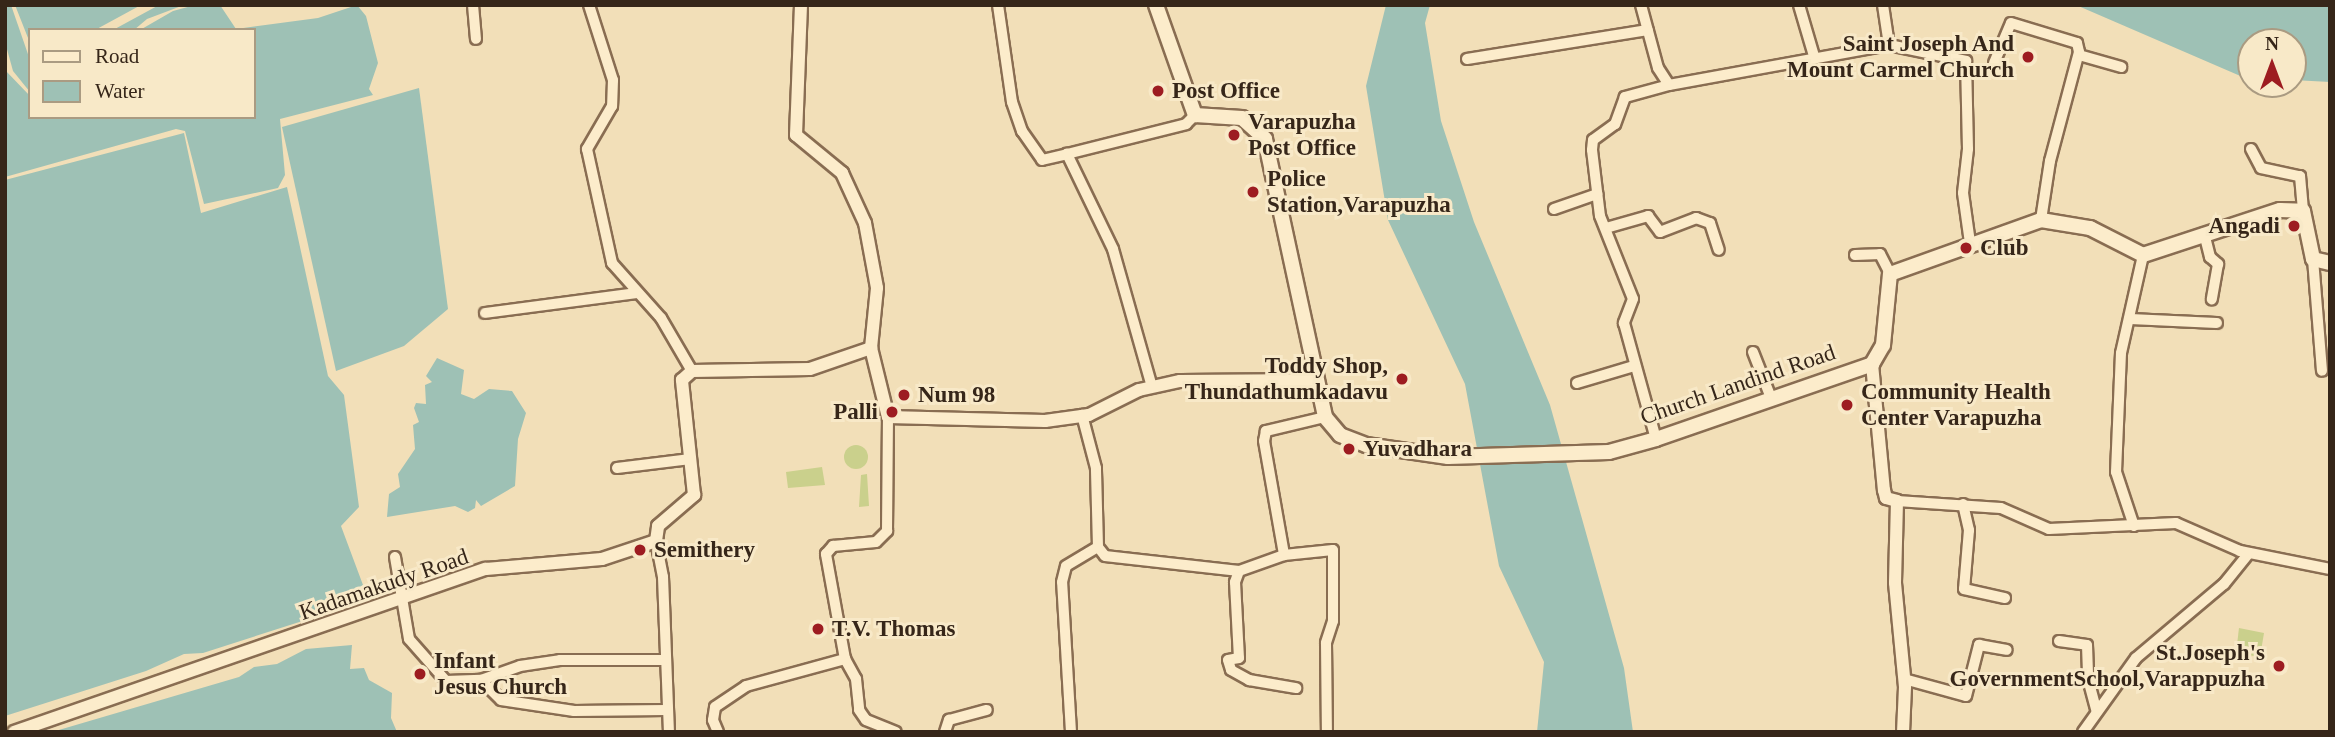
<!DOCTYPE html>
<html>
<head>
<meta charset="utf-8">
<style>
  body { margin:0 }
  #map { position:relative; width:2335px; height:737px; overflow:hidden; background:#f2dfb8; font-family:Georgia,serif }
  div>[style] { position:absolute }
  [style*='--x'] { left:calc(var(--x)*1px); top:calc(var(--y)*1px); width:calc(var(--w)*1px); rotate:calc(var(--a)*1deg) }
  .green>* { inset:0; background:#cad08c }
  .round { border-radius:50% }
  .water>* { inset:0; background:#9ec1b5 }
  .roads { filter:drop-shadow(2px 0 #896d52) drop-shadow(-2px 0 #896d52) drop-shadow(0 2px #896d52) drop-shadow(0 -2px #896d52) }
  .minor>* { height:10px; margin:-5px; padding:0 5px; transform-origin:5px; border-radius:5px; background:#fceccb }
  .tertiary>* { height:12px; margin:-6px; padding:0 6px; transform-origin:6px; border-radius:6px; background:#fceccb }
  .secondary>* { height:14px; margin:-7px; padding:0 7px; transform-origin:7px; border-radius:7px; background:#fceccb }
  .dots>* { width:19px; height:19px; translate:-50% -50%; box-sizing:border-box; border:4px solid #f8e9c8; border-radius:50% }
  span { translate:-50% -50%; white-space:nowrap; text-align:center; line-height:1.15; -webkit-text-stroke:6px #f8e9c8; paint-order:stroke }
  .poi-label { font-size:23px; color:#362619; font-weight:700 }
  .right { translate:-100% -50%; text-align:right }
  .left { translate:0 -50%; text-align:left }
  .street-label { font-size:23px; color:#362619 }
  .frame { position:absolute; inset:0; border:7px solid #362619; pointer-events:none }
  .legend { position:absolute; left:28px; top:28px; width:228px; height:91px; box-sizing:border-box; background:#f8e9c8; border:2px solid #aa9b82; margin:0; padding:9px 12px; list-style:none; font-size:21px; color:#362619 }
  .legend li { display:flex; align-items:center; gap:14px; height:35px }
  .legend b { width:35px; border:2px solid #aa9b82 }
  .north { position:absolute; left:2237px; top:28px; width:70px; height:70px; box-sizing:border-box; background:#f8e9c8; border:2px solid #aa9b82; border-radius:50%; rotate:0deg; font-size:19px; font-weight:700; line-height:28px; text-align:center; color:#362619 }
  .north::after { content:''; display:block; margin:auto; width:24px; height:32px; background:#9d1c21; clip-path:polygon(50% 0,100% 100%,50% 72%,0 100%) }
</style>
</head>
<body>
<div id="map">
  <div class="green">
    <i class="round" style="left:844px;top:445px;width:24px;height:24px"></i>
    <i style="clip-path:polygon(822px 467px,825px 485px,788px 488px,786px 472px)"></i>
    <i style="clip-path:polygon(867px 474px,869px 506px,859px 507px,861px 475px)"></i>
    <i style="clip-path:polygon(2239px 628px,2264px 633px,2260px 657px,2236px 653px)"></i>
  </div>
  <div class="water">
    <i style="clip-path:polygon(5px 5px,11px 5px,30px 60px,30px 92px,13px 71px,5px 42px)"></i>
    <i style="clip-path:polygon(15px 5px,141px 5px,95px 30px,30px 30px,30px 43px)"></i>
    <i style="clip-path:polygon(159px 5px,184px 5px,147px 19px,134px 30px,113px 30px)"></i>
    <i style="clip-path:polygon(195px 5px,220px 5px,236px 29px,318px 18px,357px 5px,366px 16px,378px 63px,369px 89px,373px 95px,280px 119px,285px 175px,278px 188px,204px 204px,185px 131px,176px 129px,5px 177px,5px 70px,30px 96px,30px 117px,254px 117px,254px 30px,140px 30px,173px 11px)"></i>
    <i style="clip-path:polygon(1386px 5px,1430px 5px,1425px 23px,1441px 121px,1474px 222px,1550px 405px,1624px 668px,1633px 732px,1537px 732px,1544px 662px,1499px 566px,1465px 384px,1388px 220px,1366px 86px)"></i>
    <i style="clip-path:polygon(2076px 5px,2330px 5px,2330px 82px,2293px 80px,2293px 42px,2251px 42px,2251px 78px,2245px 78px)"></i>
    <i style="clip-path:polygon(419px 88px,448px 309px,404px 346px,336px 371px,282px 127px)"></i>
    <i style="clip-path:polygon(184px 133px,201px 213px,287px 187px,328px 376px,344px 395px,359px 507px,341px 526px,363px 585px,340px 609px,203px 653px,184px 654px,146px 671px,5px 716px,5px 180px)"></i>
    <i style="clip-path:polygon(437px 358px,464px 370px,461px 394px,474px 399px,489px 389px,512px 391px,526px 413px,518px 439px,515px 486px,481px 506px,476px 500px,475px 508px,468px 512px,455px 506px,387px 517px,389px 494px,400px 487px,398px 474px,415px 449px,413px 425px,419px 422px,414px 408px,416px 403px,426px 404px,425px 385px,432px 382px,426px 376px)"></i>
    <i style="clip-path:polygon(352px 645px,350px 669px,364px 668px,369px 680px,392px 693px,391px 718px,397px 732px,52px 732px,239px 677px,254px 667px,277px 664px,306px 649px)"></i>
  </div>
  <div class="roads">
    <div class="minor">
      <i style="--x:473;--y:5;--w:34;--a:85"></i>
      <i style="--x:589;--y:5;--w:79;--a:72.3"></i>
      <i style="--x:613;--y:80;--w:26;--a:92"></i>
      <i style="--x:612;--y:106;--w:50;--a:120.2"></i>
      <i style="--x:587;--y:149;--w:117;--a:77.6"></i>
      <i style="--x:612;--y:263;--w:74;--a:48.3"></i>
      <i style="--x:661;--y:318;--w:61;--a:59.7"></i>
      <i style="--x:998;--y:5;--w:98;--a:81.8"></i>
      <i style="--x:1012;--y:102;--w:31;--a:71"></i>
      <i style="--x:1022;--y:131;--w:35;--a:55"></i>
      <i style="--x:1042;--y:160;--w:26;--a:-13"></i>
      <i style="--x:1641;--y:5;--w:65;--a:74.9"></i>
      <i style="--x:1658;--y:68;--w:20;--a:57"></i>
      <i style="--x:1669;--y:85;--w:46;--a:164.7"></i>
      <i style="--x:1625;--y:97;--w:29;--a:110"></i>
      <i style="--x:1615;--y:124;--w:27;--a:144"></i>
      <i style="--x:1593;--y:140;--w:10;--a:96"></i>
      <i style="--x:1592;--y:150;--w:66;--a:83.1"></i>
      <i style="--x:1600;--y:216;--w:89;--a:68.3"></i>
      <i style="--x:1633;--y:299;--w:26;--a:111"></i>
      <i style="--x:1624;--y:323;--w:120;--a:74.6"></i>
      <i style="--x:1799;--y:5;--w:53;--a:73.6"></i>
      <i style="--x:1883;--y:5;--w:40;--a:81.5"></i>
      <i style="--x:2079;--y:55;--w:44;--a:15.9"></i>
      <i style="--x:1467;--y:59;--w:183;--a:-9.1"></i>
      <i style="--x:1994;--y:63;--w:43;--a:-67"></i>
      <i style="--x:2011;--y:23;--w:69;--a:16.9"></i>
      <i style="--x:2077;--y:43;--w:9;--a:77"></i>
      <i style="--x:2079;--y:52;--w:113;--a:104.9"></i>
      <i style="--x:2050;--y:161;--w:60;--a:98.7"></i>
      <i style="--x:1669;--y:85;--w:224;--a:-10.3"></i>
      <i style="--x:1889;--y:45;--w:79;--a:11.7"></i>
      <i style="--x:1966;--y:61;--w:88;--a:88.7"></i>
      <i style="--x:1968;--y:149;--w:44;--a:96.5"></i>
      <i style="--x:1963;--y:193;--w:50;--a:82"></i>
      <i style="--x:2251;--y:149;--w:21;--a:62"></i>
      <i style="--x:2261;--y:168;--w:40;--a:12"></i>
      <i style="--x:2300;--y:176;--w:35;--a:85"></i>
      <i style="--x:1554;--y:209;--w:46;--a:-19.2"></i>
      <i style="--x:1606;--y:228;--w:44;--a:-15.9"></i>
      <i style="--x:1648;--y:216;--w:20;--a:53"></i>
      <i style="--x:1660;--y:232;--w:39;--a:-21"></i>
      <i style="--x:1696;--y:218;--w:15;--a:20"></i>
      <i style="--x:1710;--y:223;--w:28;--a:72"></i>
      <i style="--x:2204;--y:233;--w:25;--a:76"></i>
      <i style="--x:2210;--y:257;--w:11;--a:41"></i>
      <i style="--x:2218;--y:264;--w:36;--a:100"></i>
      <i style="--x:1855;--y:255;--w:25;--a:-2"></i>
      <i style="--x:1880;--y:254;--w:22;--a:63"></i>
      <i style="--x:2313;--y:259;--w:112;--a:85.4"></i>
      <i style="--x:485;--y:313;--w:152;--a:-7.5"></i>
      <i style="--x:2130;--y:319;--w:87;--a:2.6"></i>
      <i style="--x:1753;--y:352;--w:49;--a:68.6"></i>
      <i style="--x:1577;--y:383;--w:59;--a:-16.6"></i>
      <i style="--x:1152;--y:387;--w:143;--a:-105.8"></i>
      <i style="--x:1113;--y:249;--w:106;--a:-115.8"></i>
      <i style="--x:1067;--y:154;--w:123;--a:-14.1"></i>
      <i style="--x:1186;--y:124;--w:13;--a:-45"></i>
      <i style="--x:1325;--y:417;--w:61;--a:166.7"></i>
      <i style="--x:1266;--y:431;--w:10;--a:101"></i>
      <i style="--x:1264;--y:441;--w:116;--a:80"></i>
      <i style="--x:1284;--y:555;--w:49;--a:-5.8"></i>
      <i style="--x:1333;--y:550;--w:71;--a:90"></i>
      <i style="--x:1333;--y:621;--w:23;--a:108"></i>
      <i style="--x:1326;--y:643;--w:89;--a:89.4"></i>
      <i style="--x:617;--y:468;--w:74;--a:-7"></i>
      <i style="--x:1897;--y:501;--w:104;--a:3.9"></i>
      <i style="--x:2001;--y:508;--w:52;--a:23.6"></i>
      <i style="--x:2049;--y:529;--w:127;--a:-2.7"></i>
      <i style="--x:2176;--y:523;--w:70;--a:23.6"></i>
      <i style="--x:2240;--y:551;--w:92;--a:11.3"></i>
      <i style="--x:1963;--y:504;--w:27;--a:77"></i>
      <i style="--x:1969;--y:530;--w:59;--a:94.8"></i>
      <i style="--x:1964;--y:589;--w:42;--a:12.4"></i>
      <i style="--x:2134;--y:526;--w:57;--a:-108.4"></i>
      <i style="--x:2116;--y:472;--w:119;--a:-87.6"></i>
      <i style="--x:2121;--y:353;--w:100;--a:-77.3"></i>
      <i style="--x:656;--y:541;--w:37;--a:79"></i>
      <i style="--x:663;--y:577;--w:155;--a:87.8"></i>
      <i style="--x:1098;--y:547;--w:11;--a:52"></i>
      <i style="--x:1105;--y:556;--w:135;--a:6.4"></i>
      <i style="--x:1284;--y:555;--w:48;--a:160.4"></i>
      <i style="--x:1239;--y:571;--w:12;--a:110"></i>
      <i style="--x:1235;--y:582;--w:76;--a:87"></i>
      <i style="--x:1239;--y:658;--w:11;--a:170"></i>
      <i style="--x:1228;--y:660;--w:10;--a:73"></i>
      <i style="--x:1231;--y:670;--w:21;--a:29"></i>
      <i style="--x:1249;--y:680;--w:48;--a:9.7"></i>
      <i style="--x:395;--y:557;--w:83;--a:80.3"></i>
      <i style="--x:409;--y:639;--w:56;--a:48.6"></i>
      <i style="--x:446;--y:681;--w:35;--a:-2"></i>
      <i style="--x:481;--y:680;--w:28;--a:45"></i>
      <i style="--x:501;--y:700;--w:74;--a:8.6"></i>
      <i style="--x:574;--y:711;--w:92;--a:-0.6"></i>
      <i style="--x:2059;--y:641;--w:28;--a:8"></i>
      <i style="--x:2087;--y:645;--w:34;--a:88"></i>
      <i style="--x:2088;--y:679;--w:34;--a:75"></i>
      <i style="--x:845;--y:659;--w:23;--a:61"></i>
      <i style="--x:856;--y:679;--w:31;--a:84"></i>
      <i style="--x:859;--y:710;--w:12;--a:55"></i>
      <i style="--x:866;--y:720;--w:32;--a:22"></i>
      <i style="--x:1904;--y:679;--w:64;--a:15.3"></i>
      <i style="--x:1966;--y:696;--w:53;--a:-75.7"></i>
      <i style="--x:1979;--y:645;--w:28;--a:10"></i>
      <i style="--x:481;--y:680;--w:41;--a:-19.7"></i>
      <i style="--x:520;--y:666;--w:40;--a:-8.5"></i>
      <i style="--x:560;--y:660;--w:104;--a:0"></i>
      <i style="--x:718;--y:732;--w:13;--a:-113"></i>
      <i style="--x:713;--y:720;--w:13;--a:-81"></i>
      <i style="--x:715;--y:707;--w:37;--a:-34"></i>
      <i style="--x:746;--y:686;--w:103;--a:-15.3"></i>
      <i style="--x:845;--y:659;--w:107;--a:-100.3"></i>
      <i style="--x:826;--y:554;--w:11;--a:-49"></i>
      <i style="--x:833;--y:546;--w:43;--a:-5.3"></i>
      <i style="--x:876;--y:542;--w:16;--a:-45"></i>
      <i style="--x:887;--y:531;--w:114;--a:-89.5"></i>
      <i style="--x:945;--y:732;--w:13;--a:-72"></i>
      <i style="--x:949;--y:720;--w:39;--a:-15"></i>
      <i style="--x:1071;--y:732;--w:150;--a:-93.4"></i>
      <i style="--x:1062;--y:582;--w:16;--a:-76"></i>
      <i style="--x:1066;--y:566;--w:37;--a:-31"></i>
      <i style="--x:1098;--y:547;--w:79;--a:-91.5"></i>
      <i style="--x:1096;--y:468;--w:55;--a:-104.8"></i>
      <i style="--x:2083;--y:732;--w:91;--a:-54.4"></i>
      <i style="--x:2136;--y:658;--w:115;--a:-40.1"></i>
      <i style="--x:2224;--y:584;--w:40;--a:-51"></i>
    </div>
    <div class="tertiary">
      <i style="--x:801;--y:5;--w:130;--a:92.2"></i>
      <i style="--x:796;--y:135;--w:60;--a:39.6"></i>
      <i style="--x:842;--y:173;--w:55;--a:65.3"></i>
      <i style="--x:865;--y:223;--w:66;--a:79.5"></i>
      <i style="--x:877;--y:288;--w:60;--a:95.7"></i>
      <i style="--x:871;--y:348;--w:71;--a:76.2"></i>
      <i style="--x:888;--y:417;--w:157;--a:1.5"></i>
      <i style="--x:1045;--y:421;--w:44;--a:-7.8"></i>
      <i style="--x:1089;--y:415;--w:56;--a:-26.6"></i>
      <i style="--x:1139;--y:390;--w:42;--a:-12.4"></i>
      <i style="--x:1180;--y:381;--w:136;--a:-0.4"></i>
      <i style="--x:1872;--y:364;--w:127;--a:84.6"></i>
      <i style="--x:1884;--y:490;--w:8;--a:76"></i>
      <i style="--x:1886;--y:498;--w:11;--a:15"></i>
      <i style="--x:1897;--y:501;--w:82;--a:91.4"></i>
      <i style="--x:1895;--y:583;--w:104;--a:84.5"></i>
      <i style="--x:1905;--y:687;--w:45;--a:92.5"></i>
      <i style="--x:14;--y:732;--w:499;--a:-19.1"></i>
      <i style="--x:486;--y:569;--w:116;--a:-4.9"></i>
      <i style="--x:602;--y:559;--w:57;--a:-18.4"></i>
      <i style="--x:656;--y:541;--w:15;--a:-82"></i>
      <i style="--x:658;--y:526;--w:48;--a:-40.7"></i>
      <i style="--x:694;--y:495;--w:116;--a:-96"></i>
      <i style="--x:682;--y:380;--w:13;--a:-42"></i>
      <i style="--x:692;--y:371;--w:118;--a:-1"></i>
      <i style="--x:810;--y:369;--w:65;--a:-19"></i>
    </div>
    <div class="secondary">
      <i style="--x:1156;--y:5;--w:117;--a:70.5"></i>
      <i style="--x:1195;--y:115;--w:47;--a:3.7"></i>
      <i style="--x:1242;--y:118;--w:31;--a:42"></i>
      <i style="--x:1265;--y:139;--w:284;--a:77.8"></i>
      <i style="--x:1325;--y:417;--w:23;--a:50"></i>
      <i style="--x:1340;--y:435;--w:28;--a:21"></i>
      <i style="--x:1366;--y:445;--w:83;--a:8.3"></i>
      <i style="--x:1448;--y:457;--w:161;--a:-1.8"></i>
      <i style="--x:1609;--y:452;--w:49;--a:-15.5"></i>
      <i style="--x:1656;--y:439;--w:229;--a:-19.1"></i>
      <i style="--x:1872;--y:364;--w:22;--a:-60"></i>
      <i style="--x:1883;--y:345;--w:71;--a:-84.4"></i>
      <i style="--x:1890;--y:274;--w:160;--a:-19.7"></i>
      <i style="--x:2041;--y:220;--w:50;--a:9.3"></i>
      <i style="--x:2090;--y:228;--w:59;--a:27"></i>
      <i style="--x:2143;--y:255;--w:144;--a:-18.2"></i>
      <i style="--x:2280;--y:210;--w:23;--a:2"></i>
      <i style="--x:2303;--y:211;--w:49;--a:78.2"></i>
      <i style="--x:2313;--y:259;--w:17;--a:13"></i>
    </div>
  </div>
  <div class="dots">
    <i style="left:2028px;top:57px;background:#9d1c21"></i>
    <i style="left:1158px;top:91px;background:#9d1c21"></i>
    <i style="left:1234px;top:135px;background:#9d1c21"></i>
    <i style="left:1253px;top:192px;background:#9d1c21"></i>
    <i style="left:2294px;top:226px;background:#9d1c21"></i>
    <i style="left:1966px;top:248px;background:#9d1c21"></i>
    <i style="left:1402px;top:379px;background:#9d1c21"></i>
    <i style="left:904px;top:395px;background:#9d1c21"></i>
    <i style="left:1847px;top:405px;background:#9d1c21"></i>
    <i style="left:892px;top:412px;background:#9d1c21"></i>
    <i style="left:1349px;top:449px;background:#9d1c21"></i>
    <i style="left:640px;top:550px;background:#9d1c21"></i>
    <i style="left:818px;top:629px;background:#9d1c21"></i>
    <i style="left:2279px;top:666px;background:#9d1c21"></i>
    <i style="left:420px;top:674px;background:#9d1c21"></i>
  </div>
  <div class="poi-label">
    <span class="right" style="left:2014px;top:57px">Saint Joseph And<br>Mount Carmel Church</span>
    <span class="left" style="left:1172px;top:91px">Post Office</span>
    <span class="left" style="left:1248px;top:135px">Varapuzha<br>Post Office</span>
    <span class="left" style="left:1267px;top:192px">Police<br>Station,Varapuzha</span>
    <span class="right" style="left:2280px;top:226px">Angadi</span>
    <span class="left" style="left:1980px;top:248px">Club</span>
    <span class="right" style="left:1388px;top:379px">Toddy Shop,<br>Thundathumkadavu</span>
    <span class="left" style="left:1861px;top:405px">Community Health<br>Center Varapuzha</span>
    <span class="left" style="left:918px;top:395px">Num 98</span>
    <span class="right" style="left:878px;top:412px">Palli</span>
    <span class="left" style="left:1363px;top:449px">Yuvadhara</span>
    <span class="left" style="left:654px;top:550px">Semithery</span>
    <span class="left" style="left:832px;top:629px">T.V. Thomas</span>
    <span class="right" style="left:2265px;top:666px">St.Joseph's<br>GovernmentSchool,Varappuzha</span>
    <span class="left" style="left:434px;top:674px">Infant<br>Jesus Church</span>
  </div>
  <div class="street-label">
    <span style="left:1738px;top:385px;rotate:-19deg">Church Landind Road</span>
    <span style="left:384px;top:585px;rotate:-19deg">Kadamakudy Road</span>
  </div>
  <div class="frame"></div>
  <ul class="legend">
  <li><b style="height:9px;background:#fceccb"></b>Road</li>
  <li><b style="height:19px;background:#9ec1b5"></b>Water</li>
  </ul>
  <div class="north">N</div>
</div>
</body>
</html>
